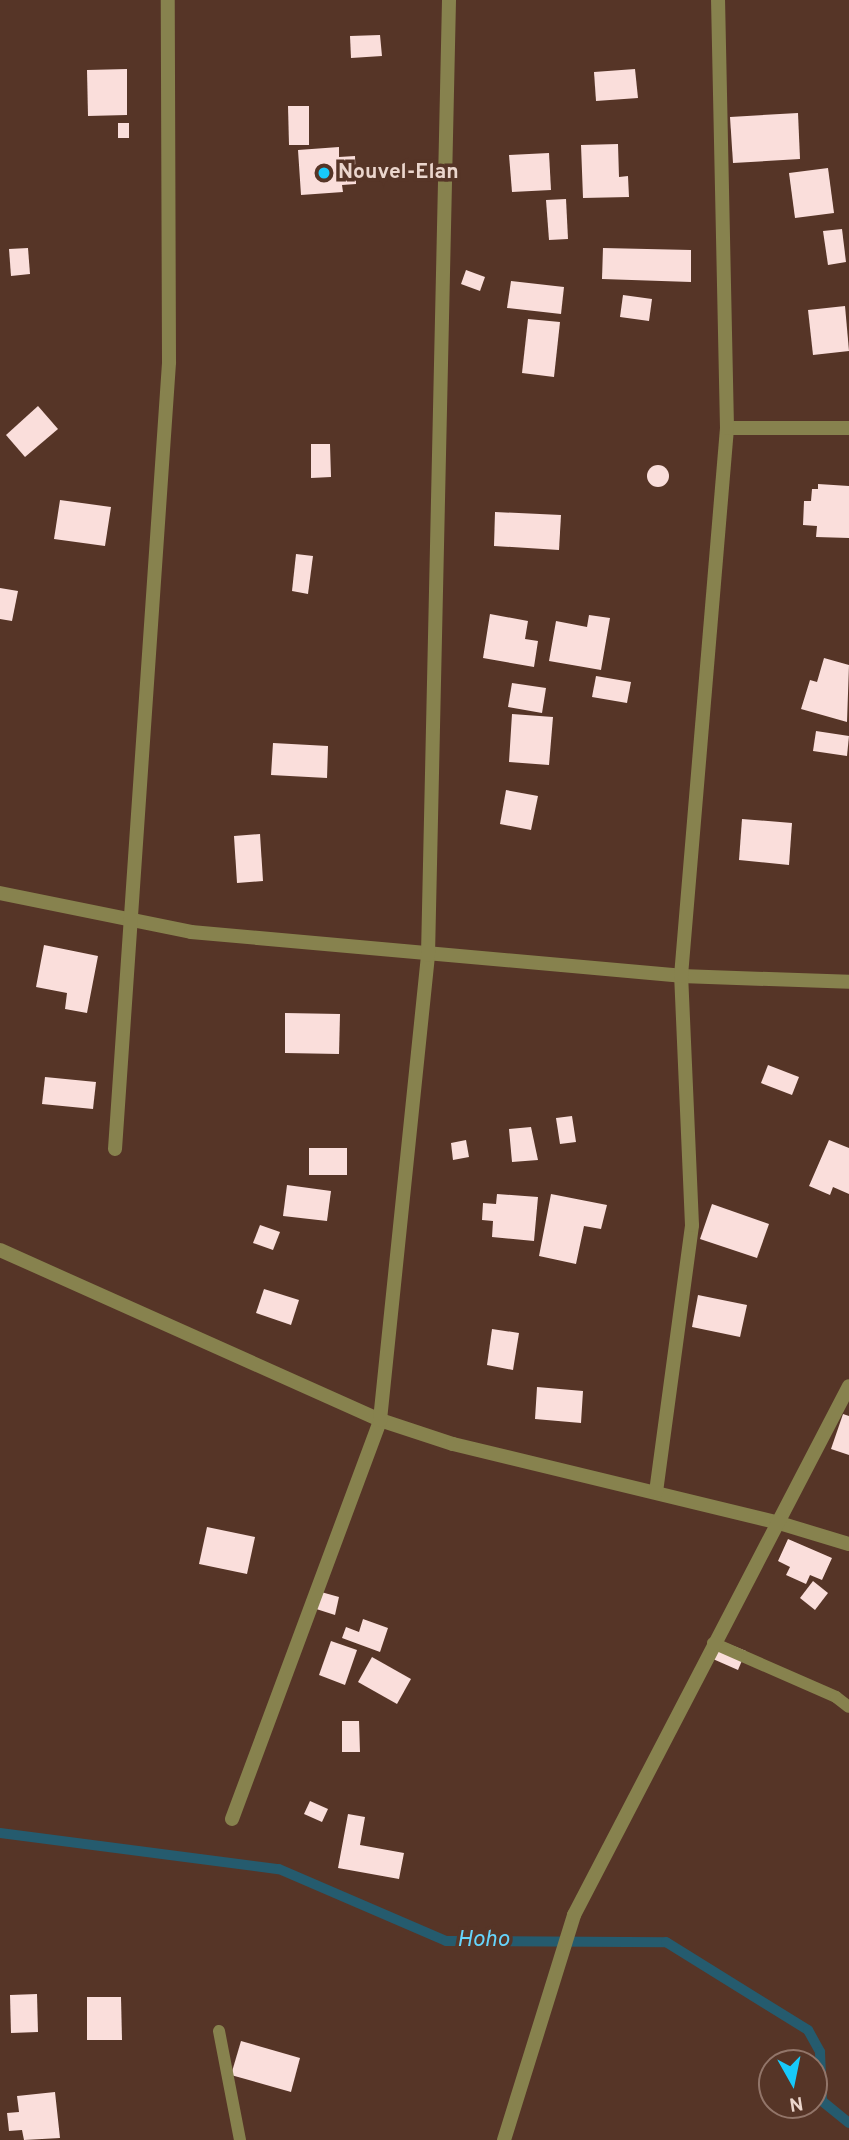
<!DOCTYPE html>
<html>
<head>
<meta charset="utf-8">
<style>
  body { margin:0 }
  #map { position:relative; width:849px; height:2140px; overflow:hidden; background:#563527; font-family:Overpass,sans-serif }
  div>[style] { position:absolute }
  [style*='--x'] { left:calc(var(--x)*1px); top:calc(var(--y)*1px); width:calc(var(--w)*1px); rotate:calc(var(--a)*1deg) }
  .stream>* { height:10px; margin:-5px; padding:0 5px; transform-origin:5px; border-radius:5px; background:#255b6e }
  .building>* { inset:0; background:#fadedb }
  .round { border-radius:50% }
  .service>* { height:12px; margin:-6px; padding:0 6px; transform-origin:6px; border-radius:6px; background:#87824e }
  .minor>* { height:14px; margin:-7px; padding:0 7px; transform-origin:7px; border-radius:7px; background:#87824e }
  .dots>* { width:19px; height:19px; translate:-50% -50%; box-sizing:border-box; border:4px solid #563527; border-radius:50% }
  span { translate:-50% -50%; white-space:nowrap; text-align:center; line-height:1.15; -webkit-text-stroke:7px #563527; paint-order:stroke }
  .poi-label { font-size:21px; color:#ebd6cd; font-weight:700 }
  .left { translate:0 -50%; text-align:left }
  .water-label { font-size:23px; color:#66d4fb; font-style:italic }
  .north { position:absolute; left:758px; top:2049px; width:70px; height:70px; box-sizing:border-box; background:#563527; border:2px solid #927569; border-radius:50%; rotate:171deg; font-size:19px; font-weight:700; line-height:28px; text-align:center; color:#ebd6cd }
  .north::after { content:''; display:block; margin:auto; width:24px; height:32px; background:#17cafb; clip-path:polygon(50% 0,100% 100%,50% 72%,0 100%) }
</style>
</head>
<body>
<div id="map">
  <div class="stream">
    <i style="--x:0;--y:1833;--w:281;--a:7.4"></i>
    <i style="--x:279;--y:1869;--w:182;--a:23.3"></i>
    <i style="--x:446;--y:1941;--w:220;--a:0.3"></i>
    <i style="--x:666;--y:1942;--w:167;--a:31.8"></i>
    <i style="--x:808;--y:2030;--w:25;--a:61"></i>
    <i style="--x:820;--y:2052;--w:49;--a:87.7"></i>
    <i style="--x:822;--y:2101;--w:35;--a:39"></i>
  </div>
  <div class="building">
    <i style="clip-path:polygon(380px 35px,382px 56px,351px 58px,350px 36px)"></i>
    <i style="clip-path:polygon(127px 69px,127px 115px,88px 116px,87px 70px)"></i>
    <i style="clip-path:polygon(635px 69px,638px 98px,596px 101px,594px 72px)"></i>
    <i style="clip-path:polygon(288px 106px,309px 106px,309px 145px,289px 145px)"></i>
    <i style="clip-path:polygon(798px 113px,800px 159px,733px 163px,730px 117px)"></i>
    <i style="clip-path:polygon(118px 123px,129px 123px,129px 138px,118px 138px)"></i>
    <i style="clip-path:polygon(618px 144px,619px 177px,628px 176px,629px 197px,583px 198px,581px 145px)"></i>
    <i style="clip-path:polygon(339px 147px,339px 157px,355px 156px,356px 184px,342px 185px,343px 192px,301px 195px,298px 150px)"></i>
    <i style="clip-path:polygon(549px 153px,551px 190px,512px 192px,509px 155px)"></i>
    <i style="clip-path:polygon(828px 168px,834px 213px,795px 218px,789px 173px)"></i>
    <i style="clip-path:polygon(566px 199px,568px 239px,549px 240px,546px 200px)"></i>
    <i style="clip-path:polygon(842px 229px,846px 262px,828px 265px,823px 231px)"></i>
    <i style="clip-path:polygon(28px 248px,30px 274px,11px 276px,9px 249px)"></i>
    <i style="clip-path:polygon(603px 248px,691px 250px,691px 282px,602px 279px)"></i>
    <i style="clip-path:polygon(466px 270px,485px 277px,480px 291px,461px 284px)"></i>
    <i style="clip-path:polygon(511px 281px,564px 287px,561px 314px,507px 308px)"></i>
    <i style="clip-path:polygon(623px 295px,652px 299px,649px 321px,620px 317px)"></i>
    <i style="clip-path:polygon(845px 306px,849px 351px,813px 355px,808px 310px)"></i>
    <i style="clip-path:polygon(528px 319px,560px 322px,554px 377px,522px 373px)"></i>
    <i style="clip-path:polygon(38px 406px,58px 429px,25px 457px,6px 435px)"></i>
    <i style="clip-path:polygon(311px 444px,330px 444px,331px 477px,311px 478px)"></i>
    <i class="round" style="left:647px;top:465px;width:22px;height:22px"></i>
    <i style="clip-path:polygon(818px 484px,849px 486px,849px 538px,816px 537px,817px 526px,803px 525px,804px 501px,811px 501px,812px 489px,818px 489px)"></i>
    <i style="clip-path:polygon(60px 500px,111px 507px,105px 546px,54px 539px)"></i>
    <i style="clip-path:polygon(495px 512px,561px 515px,559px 550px,494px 546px)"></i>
    <i style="clip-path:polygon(296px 554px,313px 556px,308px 594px,292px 591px)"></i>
    <i style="clip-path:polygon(0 588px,18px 591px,12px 621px,0 619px)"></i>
    <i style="clip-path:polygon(490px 614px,528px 621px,525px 639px,538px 641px,534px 667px,483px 658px)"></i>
    <i style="clip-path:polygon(589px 615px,610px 618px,601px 670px,549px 661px,556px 621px,587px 627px)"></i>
    <i style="clip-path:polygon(824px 658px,849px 665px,847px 722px,801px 709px,810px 680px,817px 682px)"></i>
    <i style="clip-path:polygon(596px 676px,631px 682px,627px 703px,592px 697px)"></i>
    <i style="clip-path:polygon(512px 683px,546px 688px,542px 713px,508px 707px)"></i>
    <i style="clip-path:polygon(512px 714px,553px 717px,549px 765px,509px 762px)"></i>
    <i style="clip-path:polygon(816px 731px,849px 736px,847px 756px,813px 751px)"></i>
    <i style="clip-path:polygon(273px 743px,328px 746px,327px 778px,271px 775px)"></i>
    <i style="clip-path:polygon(506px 790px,538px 796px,531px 830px,500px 824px)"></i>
    <i style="clip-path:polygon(742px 819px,792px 823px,789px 865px,739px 860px)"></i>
    <i style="clip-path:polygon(260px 834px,263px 881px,237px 883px,234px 836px)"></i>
    <i style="clip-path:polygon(44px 945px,98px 956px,87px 1013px,65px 1009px,67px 993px,36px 987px)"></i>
    <i style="clip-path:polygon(285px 1013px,340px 1014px,339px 1054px,285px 1053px)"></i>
    <i style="clip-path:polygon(768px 1065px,799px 1077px,792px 1095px,761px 1083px)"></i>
    <i style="clip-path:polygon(45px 1077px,96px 1082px,93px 1109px,42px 1104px)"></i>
    <i style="clip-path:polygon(572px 1116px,576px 1142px,560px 1144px,556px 1118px)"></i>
    <i style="clip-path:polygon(531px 1127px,538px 1160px,512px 1162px,509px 1129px)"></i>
    <i style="clip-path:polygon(466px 1140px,469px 1157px,453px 1160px,451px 1143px)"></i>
    <i style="clip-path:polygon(829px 1140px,849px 1148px,849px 1194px,833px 1187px,830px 1195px,809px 1186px)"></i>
    <i style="clip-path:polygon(309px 1148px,347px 1148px,347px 1175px,309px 1175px)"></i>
    <i style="clip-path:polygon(287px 1185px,331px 1191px,327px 1221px,283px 1216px)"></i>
    <i style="clip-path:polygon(497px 1194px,538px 1197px,534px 1241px,492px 1237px,493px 1221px,482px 1220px,483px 1203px,496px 1204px)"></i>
    <i style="clip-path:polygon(551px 1194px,607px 1205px,601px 1229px,584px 1226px,576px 1264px,539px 1256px)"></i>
    <i style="clip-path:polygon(712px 1204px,769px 1224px,757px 1258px,700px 1239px)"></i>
    <i style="clip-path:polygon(260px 1225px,280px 1232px,273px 1250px,253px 1243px)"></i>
    <i style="clip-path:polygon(264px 1289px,299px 1300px,291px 1325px,256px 1313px)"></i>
    <i style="clip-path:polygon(698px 1295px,747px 1305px,740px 1337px,692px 1327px)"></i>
    <i style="clip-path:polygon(492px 1329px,519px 1333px,513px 1370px,487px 1365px)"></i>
    <i style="clip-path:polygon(537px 1387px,583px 1391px,581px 1423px,535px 1419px)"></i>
    <i style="clip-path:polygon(843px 1414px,849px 1416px,849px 1455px,831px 1449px)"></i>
    <i style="clip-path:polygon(207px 1527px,255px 1537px,247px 1574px,199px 1564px)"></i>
    <i style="clip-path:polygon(788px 1539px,832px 1558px,822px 1580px,810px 1575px,806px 1584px,786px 1575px,790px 1567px,778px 1561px)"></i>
    <i style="clip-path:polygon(813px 1581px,828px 1593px,815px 1610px,800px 1598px)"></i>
    <i style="clip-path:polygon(314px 1590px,339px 1597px,335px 1615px,310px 1607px)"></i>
    <i style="clip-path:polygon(363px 1619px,388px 1628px,380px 1652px,342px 1638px,346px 1627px,359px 1632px)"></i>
    <i style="clip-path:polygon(331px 1641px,357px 1650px,345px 1685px,319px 1675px)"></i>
    <i style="clip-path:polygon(721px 1641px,746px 1651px,738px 1670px,713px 1659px)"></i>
    <i style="clip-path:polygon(372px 1657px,411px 1679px,397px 1704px,358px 1682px)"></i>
    <i style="clip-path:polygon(342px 1721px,359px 1721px,360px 1752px,342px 1752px)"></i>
    <i style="clip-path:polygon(310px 1801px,328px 1809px,322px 1822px,304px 1814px)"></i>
    <i style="clip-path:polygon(348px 1814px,365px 1817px,360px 1845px,404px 1853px,399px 1879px,338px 1868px)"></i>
    <i style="clip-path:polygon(37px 1994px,38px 2032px,11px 2033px,10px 1995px)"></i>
    <i style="clip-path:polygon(87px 1997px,121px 1997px,122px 2040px,87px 2040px)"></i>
    <i style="clip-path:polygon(241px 2041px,300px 2058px,291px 2092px,231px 2075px)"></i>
    <i style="clip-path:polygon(55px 2092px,60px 2138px,24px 2140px,22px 2130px,9px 2131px,7px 2113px,19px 2112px,17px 2096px)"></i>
  </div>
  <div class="service">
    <i style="--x:713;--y:1643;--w:134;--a:23.7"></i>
    <i style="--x:836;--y:1697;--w:16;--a:38"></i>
    <i style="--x:219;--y:2031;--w:111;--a:79.1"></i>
  </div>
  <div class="minor">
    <i style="--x:727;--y:428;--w:122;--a:0"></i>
    <i style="--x:0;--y:893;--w:195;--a:11.5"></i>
    <i style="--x:191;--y:932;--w:492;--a:5.1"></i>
    <i style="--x:681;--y:976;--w:168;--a:2"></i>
    <i style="--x:115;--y:1149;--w:789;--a:-86.07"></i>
    <i style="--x:169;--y:362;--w:362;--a:-90.2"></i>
    <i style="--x:0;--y:1250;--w:416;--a:24.1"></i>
    <i style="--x:380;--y:1420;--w:77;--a:18.2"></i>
    <i style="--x:453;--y:1444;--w:332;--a:13.6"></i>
    <i style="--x:776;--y:1522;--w:76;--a:16.8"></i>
    <i style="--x:656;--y:1492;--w:269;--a:-82.3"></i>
    <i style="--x:692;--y:1225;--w:249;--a:-92.5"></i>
    <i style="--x:681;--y:976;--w:550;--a:-85.2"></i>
    <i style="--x:727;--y:428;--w:428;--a:-91.2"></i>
    <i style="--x:232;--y:1819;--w:426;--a:-69.6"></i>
    <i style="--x:380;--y:1420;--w:467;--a:-84.1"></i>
    <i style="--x:428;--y:955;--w:955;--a:-88.74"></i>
    <i style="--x:504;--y:2140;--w:236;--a:-72.7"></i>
    <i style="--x:574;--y:1915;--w:596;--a:-62.53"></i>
  </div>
  <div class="dots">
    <i style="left:324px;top:173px;background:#17cafb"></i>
  </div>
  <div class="poi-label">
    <span class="left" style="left:338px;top:173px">Nouvel-Elan</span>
  </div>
  <div class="water-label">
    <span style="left:483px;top:1941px">Hoho</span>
  </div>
  <div class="north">N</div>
</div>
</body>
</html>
